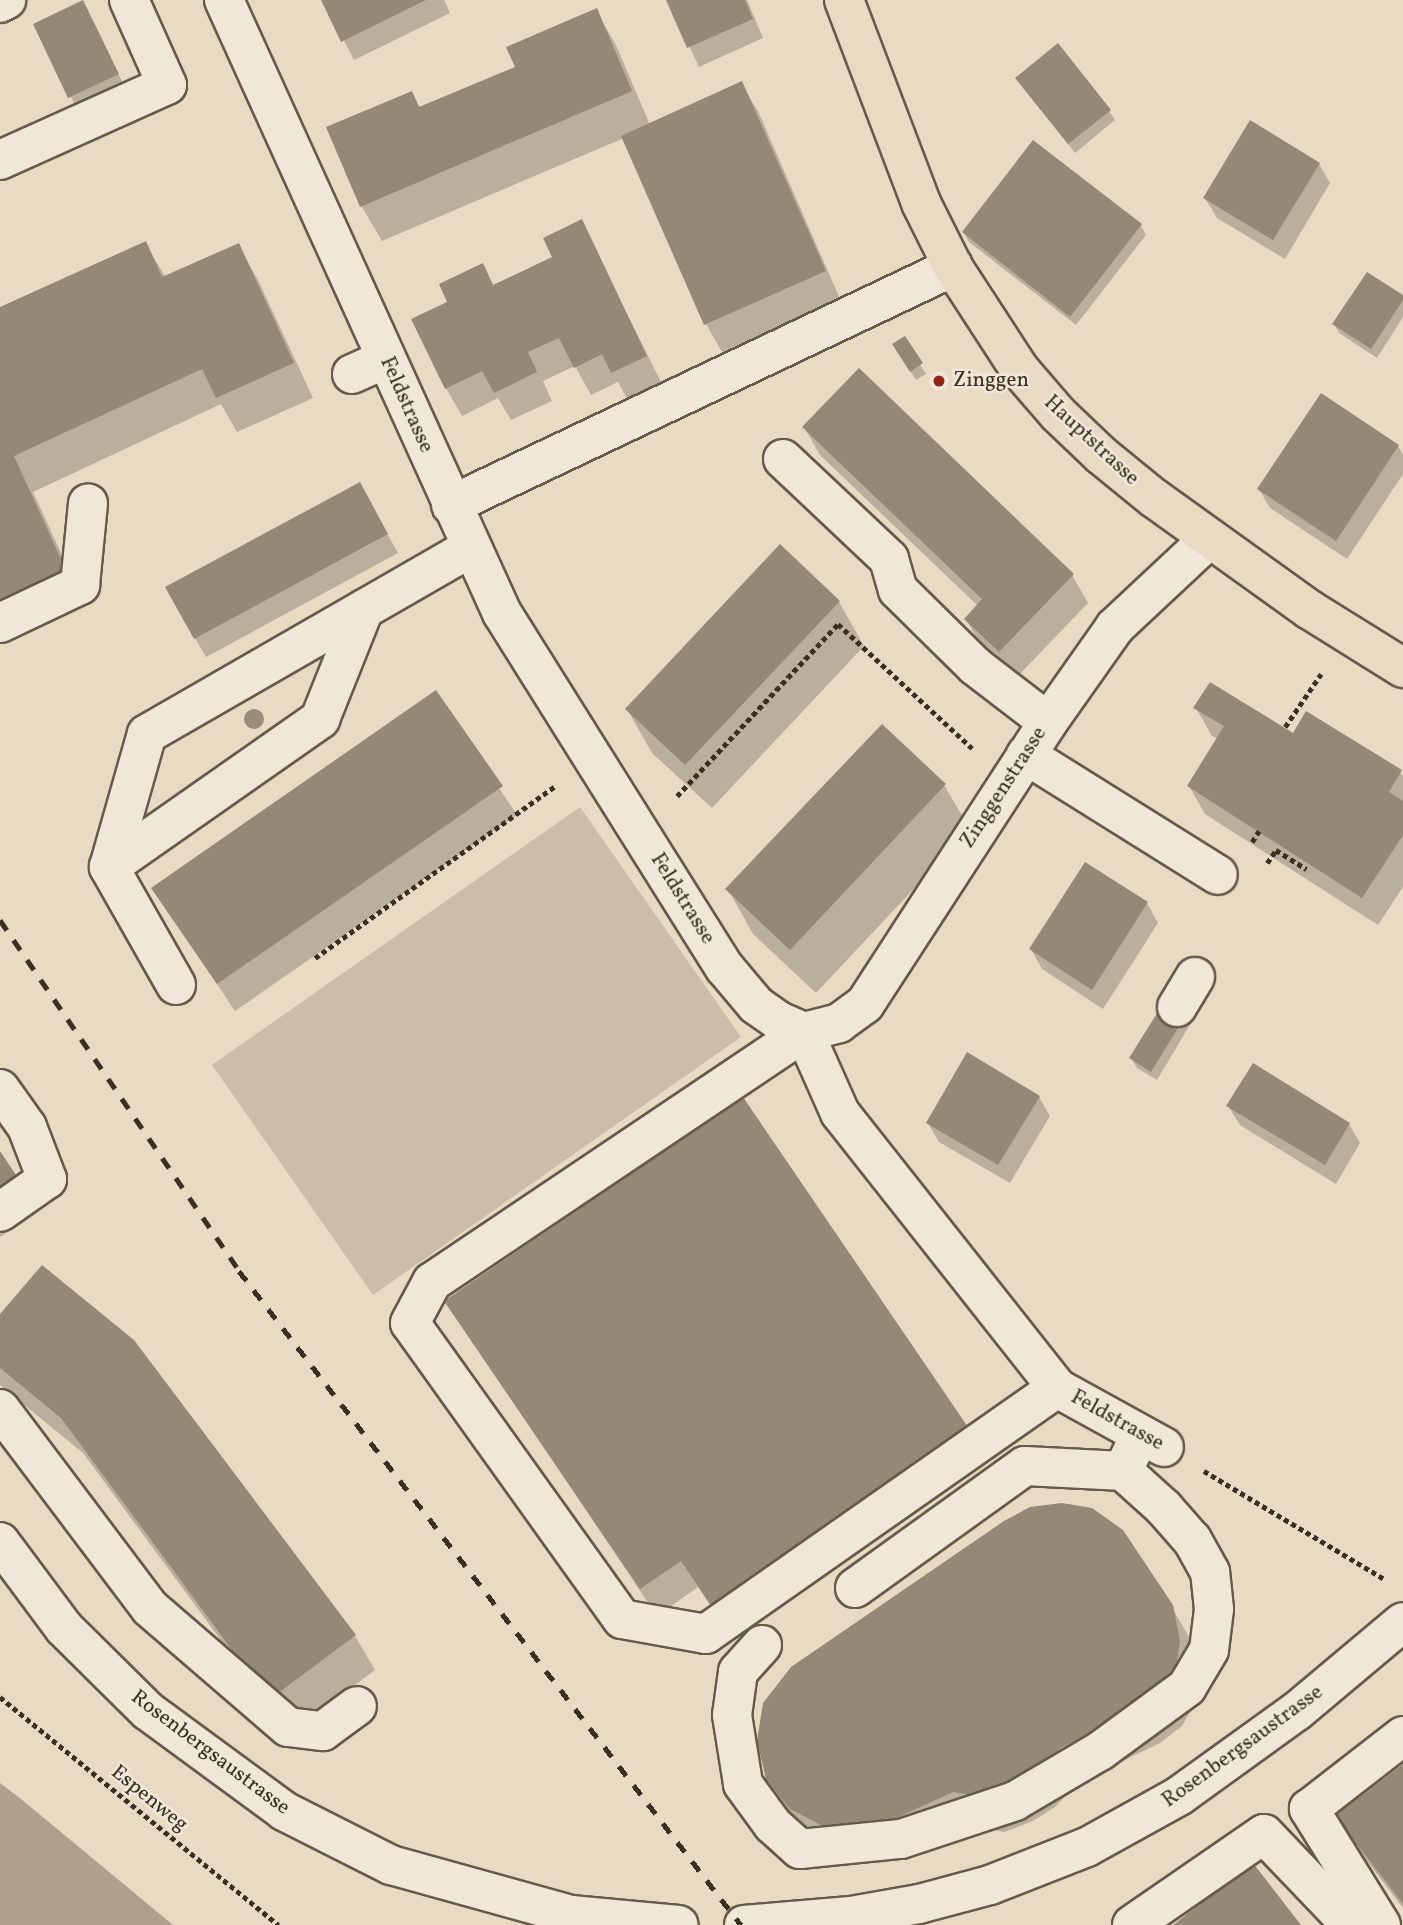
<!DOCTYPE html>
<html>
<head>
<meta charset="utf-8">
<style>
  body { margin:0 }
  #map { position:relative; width:1403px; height:1925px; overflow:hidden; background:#e9dac3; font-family:Vollkorn,serif }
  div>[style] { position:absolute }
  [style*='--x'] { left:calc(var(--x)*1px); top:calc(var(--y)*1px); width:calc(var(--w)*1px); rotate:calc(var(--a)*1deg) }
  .green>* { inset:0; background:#cbbda8 }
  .water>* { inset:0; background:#aea08c }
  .shadow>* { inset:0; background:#0003 }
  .building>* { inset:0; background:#958876 }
  .path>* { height:4.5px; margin-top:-2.25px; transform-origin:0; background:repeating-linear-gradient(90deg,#3a3022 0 5px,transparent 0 8.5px) }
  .roads { filter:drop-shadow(2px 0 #665a4a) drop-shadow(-2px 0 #665a4a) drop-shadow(0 2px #665a4a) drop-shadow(0 -2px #665a4a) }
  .minor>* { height:38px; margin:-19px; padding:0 19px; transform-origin:19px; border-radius:19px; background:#f1e7d8 }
  .major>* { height:38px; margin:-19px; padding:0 19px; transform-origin:19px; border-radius:19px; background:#e9dac3 }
  .rail>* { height:5px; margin-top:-2.5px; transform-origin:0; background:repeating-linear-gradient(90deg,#3a3022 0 12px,transparent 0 24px) }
  .trees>* { width:20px; height:20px; margin:-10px; border-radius:50%; background:#998c79 }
  .dots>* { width:19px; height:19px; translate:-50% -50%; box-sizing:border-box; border:4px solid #f1e7d8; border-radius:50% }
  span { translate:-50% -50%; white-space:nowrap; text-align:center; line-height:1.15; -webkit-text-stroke:5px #f1e7d8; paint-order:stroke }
  .poi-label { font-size:21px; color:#3a3022 }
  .left { translate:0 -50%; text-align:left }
  .street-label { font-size:21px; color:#3a3022 }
</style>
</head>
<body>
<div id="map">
  <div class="green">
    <i style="clip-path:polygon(580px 807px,741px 1037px,373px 1295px,212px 1065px)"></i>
  </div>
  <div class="water">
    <i style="clip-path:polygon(0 1783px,21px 1799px,173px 1925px,0 1925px)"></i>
  </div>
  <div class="shadow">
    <i style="clip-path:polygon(323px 0,444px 0,450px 13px,354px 60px)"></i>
    <i style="clip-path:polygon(668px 0,747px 0,763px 38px,699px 67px)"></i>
    <i style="clip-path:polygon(596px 11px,616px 45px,650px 125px,741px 84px,758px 111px,840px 299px,722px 352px,706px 324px,624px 138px,382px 241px,362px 207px,328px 128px,412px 93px,421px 109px,518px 68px)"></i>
    <i style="clip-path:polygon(93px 21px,128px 94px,81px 117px,35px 25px)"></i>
    <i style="clip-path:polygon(1017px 79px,1109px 111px,1115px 120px,1075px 153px)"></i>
    <i style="clip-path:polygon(1033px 142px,1141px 226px,1146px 235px,1076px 325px,969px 242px,964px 232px)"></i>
    <i style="clip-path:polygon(1319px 164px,1330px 183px,1285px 259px,1217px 218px,1205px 198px)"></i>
    <i style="clip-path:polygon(581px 222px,662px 384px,628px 400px,618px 382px,591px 395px,575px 366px,543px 381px,552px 401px,511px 420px,498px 398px,462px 416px,446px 388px,450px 303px,482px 265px,494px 286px,554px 258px)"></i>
    <i style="clip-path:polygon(145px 243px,166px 278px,238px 245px,258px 280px,313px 398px,237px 432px,221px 404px,33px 492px,85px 605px,0 644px,0 309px)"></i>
    <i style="clip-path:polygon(1403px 297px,1403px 317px,1377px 358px,1339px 333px,1334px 324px)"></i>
    <i style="clip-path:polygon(904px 338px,926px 374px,916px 380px,899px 354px)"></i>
    <i style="clip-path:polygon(804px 427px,1072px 575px,1088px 603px,1015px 679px,982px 647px,966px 619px,978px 606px,820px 455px)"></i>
    <i style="clip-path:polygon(1398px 446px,1403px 455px,1403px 474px,1347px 559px,1270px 508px,1259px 489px)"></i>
    <i style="clip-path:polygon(370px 503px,398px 553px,206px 657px,195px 638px)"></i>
    <i style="clip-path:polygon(839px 602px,864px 646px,712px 808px,652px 753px,627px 709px)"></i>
    <i style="clip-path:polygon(435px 692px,517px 815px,235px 1011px,153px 889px)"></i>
    <i style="clip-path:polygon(1196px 708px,1293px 735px,1400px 772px,1403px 776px,1403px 887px,1378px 925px,1205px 814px,1189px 786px,1218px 739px,1212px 736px)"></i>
    <i style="clip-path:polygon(944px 785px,970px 829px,816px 993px,753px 934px,728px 889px)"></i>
    <i style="clip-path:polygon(1147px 903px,1158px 923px,1103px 1009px,1042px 969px,1031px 949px)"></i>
    <i style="clip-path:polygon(1186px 1014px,1191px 1023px,1157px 1080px,1137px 1068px,1131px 1058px)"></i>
    <i style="clip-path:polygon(1039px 1097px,1050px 1116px,1010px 1183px,939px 1142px,928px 1123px)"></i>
    <i style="clip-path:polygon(1228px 1106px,1349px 1124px,1360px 1143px,1336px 1184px,1240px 1125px)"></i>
    <i style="clip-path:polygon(0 1154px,36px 1213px,0 1237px)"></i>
    <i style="clip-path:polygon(446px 1302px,971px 1434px,987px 1462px,732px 1637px,698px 1587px,657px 1616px)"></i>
    <i style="clip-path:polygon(0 1317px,355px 1636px,375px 1670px,290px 1734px,83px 1453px,0 1385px)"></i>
    <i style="clip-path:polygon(1171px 1606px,1192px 1642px,1195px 1703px,1182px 1726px,1160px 1743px,1079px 1782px,1055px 1807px,1033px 1821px,1004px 1832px,973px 1826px,915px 1853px,880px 1863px,846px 1861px,812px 1844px,788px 1814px,767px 1778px)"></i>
    <i style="clip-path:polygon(1403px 1767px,1403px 1908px,1354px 1844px,1338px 1816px)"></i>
  </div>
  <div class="building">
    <i style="clip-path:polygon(83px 0,119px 74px,68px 98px,33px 24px)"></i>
    <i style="clip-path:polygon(321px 0,426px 0,341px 42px)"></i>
    <i style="clip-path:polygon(666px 0,745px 0,753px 19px,687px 48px)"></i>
    <i style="clip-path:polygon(597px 8px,632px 91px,360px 207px,326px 127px,412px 91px,419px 107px,515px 67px,506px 47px)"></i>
    <i style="clip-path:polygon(1058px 43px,1111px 110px,1068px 144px,1015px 78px)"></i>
    <i style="clip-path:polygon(742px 81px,826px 271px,704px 325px,621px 136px)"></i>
    <i style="clip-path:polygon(1250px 120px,1320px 163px,1273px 240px,1203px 198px)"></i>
    <i style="clip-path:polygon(1033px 140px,1142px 224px,1070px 317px,962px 232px)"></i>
    <i style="clip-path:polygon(582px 219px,647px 356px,611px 373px,602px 354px,574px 368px,559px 338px,528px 352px,537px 372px,494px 393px,482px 371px,445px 389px,411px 319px,447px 302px,439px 284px,483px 263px,493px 285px,552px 257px,543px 238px)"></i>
    <i style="clip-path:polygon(146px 241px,162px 277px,239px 243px,294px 363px,216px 398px,202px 369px,14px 456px,66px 570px,0 600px,0 307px)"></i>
    <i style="clip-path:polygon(1367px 272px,1403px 295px,1403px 300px,1371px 349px,1332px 324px)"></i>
    <i style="clip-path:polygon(905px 336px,923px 363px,910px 372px,892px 344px)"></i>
    <i style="clip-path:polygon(859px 368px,1074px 574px,999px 652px,964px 619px,982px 599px,802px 427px)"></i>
    <i style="clip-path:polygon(1321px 393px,1399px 445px,1336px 541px,1257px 489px)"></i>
    <i style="clip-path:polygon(360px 482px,388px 534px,194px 639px,165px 587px)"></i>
    <i style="clip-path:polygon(780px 544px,840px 601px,685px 765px,625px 709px)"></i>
    <i style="clip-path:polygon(1210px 682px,1293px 733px,1306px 711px,1402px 770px,1389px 792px,1403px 801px,1403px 835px,1362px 898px,1187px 786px,1224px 726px,1193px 708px)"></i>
    <i style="clip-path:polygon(436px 690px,503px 786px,217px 984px,151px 888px)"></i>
    <i style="clip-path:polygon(882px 724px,946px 784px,790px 950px,725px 889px)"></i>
    <i style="clip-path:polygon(1085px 862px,1148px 902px,1092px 990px,1029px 949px)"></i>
    <i style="clip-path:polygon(1166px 999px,1187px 1013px,1151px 1072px,1129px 1058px)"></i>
    <i style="clip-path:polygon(967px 1052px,1040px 1096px,998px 1165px,926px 1123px)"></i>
    <i style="clip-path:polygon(1253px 1063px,1350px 1123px,1325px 1165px,1226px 1106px)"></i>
    <i style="clip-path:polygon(743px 1097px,972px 1433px,714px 1610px,681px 1561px,640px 1589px,444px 1301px)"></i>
    <i style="clip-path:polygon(0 1151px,22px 1184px,0 1198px)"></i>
    <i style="clip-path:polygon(42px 1265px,134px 1340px,356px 1635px,269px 1700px,61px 1418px,0 1368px,0 1314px)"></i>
    <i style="clip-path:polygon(1062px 1503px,1092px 1508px,1123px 1530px,1173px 1605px,1180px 1641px,1176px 1667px,1162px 1691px,1140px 1709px,1060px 1748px,1035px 1772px,984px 1797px,953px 1792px,894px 1819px,859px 1829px,825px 1827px,790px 1809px,766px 1779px,757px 1741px,763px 1703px,791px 1667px,1004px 1521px,1030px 1507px)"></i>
    <i style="clip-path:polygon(1403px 1764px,1403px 1904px,1335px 1816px)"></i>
    <i style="clip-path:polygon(1253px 1863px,1301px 1925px,1173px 1925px)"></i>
  </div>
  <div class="path">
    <i style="--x:1285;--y:727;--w:64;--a:-55.8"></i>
    <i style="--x:677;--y:796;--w:236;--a:-46.9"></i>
    <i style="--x:838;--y:624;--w:183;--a:42.8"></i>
    <i style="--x:1252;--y:842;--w:13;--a:-58"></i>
    <i style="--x:1267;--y:863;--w:16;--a:-55"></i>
    <i style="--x:1276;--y:850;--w:36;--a:32"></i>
    <i style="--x:315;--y:958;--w:294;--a:-35.6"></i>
    <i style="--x:1204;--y:1471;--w:209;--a:30.9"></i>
    <i style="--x:0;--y:1697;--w:360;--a:39.3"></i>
  </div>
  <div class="roads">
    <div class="minor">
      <i style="--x:224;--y:0;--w:673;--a:65.61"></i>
      <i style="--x:502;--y:613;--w:419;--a:57.9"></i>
      <i style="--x:725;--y:968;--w:48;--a:50"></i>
      <i style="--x:756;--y:1005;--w:28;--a:35"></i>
      <i style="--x:779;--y:1021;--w:27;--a:24"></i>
      <i style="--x:804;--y:1032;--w:89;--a:66"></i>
      <i style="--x:840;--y:1113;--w:350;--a:51.7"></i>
      <i style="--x:1057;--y:1388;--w:122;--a:28.9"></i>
      <i style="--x:0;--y:3;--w:7;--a:-27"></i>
      <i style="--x:0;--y:160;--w:183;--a:-24.2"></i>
      <i style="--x:167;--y:85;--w:93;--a:-114.1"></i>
      <i style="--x:352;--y:374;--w:37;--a:-24"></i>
      <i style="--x:783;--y:459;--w:146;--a:43.3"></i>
      <i style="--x:889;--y:559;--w:32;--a:74"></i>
      <i style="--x:898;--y:590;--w:108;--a:44.6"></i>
      <i style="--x:975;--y:666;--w:92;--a:37.5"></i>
      <i style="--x:451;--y:505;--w:556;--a:-25.37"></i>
      <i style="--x:0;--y:623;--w:89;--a:-25.4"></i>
      <i style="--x:80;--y:585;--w:82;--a:-84.4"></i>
      <i style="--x:1026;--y:755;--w:226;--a:32"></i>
      <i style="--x:109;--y:867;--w:258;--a:-35"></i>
      <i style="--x:320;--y:719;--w:118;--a:-68.2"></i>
      <i style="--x:176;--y:985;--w:136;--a:-119.6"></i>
      <i style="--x:109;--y:867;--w:138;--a:-74.1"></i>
      <i style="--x:147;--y:734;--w:374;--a:-29.9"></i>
      <i style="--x:1177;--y:1007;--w:35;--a:-59"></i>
      <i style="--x:0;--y:1089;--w:47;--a:54.6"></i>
      <i style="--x:27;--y:1127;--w:56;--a:69"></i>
      <i style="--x:47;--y:1179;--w:57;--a:144.9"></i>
      <i style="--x:1057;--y:1388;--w:429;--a:145"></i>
      <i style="--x:706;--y:1634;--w:85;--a:-169.9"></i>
      <i style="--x:622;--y:1619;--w:364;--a:-125.6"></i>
      <i style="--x:410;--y:1323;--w:47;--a:-61.8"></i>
      <i style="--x:432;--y:1282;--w:448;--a:-33.9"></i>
      <i style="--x:804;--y:1032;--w:36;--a:-14"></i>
      <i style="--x:839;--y:1023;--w:32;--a:-36"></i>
      <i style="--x:865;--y:1004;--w:336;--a:-57"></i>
      <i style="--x:1048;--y:722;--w:116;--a:-54.8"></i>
      <i style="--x:1115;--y:627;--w:129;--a:-43.1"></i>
      <i style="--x:0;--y:1409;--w:249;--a:53"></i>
      <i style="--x:150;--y:1608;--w:182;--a:40.8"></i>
      <i style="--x:288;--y:1727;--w:35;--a:7"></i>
      <i style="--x:323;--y:1731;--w:42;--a:-36.3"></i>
      <i style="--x:0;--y:1542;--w:107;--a:53.3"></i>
      <i style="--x:64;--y:1628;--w:118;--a:44.7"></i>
      <i style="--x:148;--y:1711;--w:169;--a:36.3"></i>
      <i style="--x:284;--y:1811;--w:120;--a:26.8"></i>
      <i style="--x:391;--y:1865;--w:187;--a:15.5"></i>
      <i style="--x:571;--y:1915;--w:108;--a:5.3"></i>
      <i style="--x:855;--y:1588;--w:209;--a:-35.7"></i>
      <i style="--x:1025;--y:1466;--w:98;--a:2.9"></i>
      <i style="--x:1123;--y:1471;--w:23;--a:-65"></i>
      <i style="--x:762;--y:1645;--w:36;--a:132"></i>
      <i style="--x:738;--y:1672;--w:43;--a:97.9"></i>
      <i style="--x:732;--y:1715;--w:70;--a:80.9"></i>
      <i style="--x:743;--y:1784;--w:51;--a:53.8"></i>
      <i style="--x:773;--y:1825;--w:36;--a:42"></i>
      <i style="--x:800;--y:1849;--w:101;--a:-5.7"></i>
      <i style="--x:901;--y:1839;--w:120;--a:-18.4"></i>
      <i style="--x:1015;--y:1801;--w:99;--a:-30.5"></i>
      <i style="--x:1100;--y:1751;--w:108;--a:-36.3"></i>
      <i style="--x:1187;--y:1687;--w:43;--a:-59.3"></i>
      <i style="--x:1209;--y:1650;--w:41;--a:-83"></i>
      <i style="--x:1214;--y:1609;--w:37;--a:-96"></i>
      <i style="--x:1210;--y:1572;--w:37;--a:-119"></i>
      <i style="--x:1192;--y:1540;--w:43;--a:-131.2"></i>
      <i style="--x:1164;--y:1508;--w:55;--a:-137.9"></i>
      <i style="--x:744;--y:1925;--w:107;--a:-4.8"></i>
      <i style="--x:851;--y:1916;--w:69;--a:-10"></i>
      <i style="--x:919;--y:1904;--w:73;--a:-15"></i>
      <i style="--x:990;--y:1885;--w:104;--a:-21.4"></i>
      <i style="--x:1087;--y:1847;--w:105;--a:-29"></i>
      <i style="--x:1179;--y:1796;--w:145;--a:-35.8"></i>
      <i style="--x:1297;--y:1711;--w:138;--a:-40"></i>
      <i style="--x:1132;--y:1925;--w:160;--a:-34.6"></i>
      <i style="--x:1264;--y:1834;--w:126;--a:46.3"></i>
      <i style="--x:1381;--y:1925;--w:137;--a:-121.8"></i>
      <i style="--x:1309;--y:1809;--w:119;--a:-37.8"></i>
    </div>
    <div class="major">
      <i style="--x:844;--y:0;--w:217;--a:69.2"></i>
      <i style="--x:921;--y:203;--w:72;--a:63.4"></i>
      <i style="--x:953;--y:267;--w:123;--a:57"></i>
      <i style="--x:1020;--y:370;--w:58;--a:49.2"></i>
      <i style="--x:1058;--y:414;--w:59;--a:43.6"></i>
      <i style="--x:1101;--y:455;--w:68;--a:39.1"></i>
      <i style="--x:1154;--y:498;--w:192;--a:35.7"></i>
      <i style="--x:1310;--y:610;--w:110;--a:31.9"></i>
    </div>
  </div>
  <div class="rail">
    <i style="--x:0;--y:920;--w:425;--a:55.7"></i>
    <i style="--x:239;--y:1271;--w:824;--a:52.49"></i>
  </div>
  <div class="trees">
    <i style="left:254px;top:719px"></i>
  </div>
  <div class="dots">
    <i style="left:939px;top:381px;background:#8f2418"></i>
  </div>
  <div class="poi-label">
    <span class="left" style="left:953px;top:381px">Zinggen</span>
  </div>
  <div class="street-label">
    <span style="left:406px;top:405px;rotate:66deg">Feldstrasse</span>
    <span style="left:1091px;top:441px;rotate:43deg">Hauptstrasse</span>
    <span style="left:1004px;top:788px;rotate:-57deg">Zinggenstrasse</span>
    <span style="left:682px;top:899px;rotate:58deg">Feldstrasse</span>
    <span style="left:1117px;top:1421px;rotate:29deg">Feldstrasse</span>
    <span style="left:1243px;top:1747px;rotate:-36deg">Rosenbergsaustrasse</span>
    <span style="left:210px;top:1753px;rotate:37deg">Rosenbergsaustrasse</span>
    <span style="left:149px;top:1799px;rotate:39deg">Espenweg</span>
  </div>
</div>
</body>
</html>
